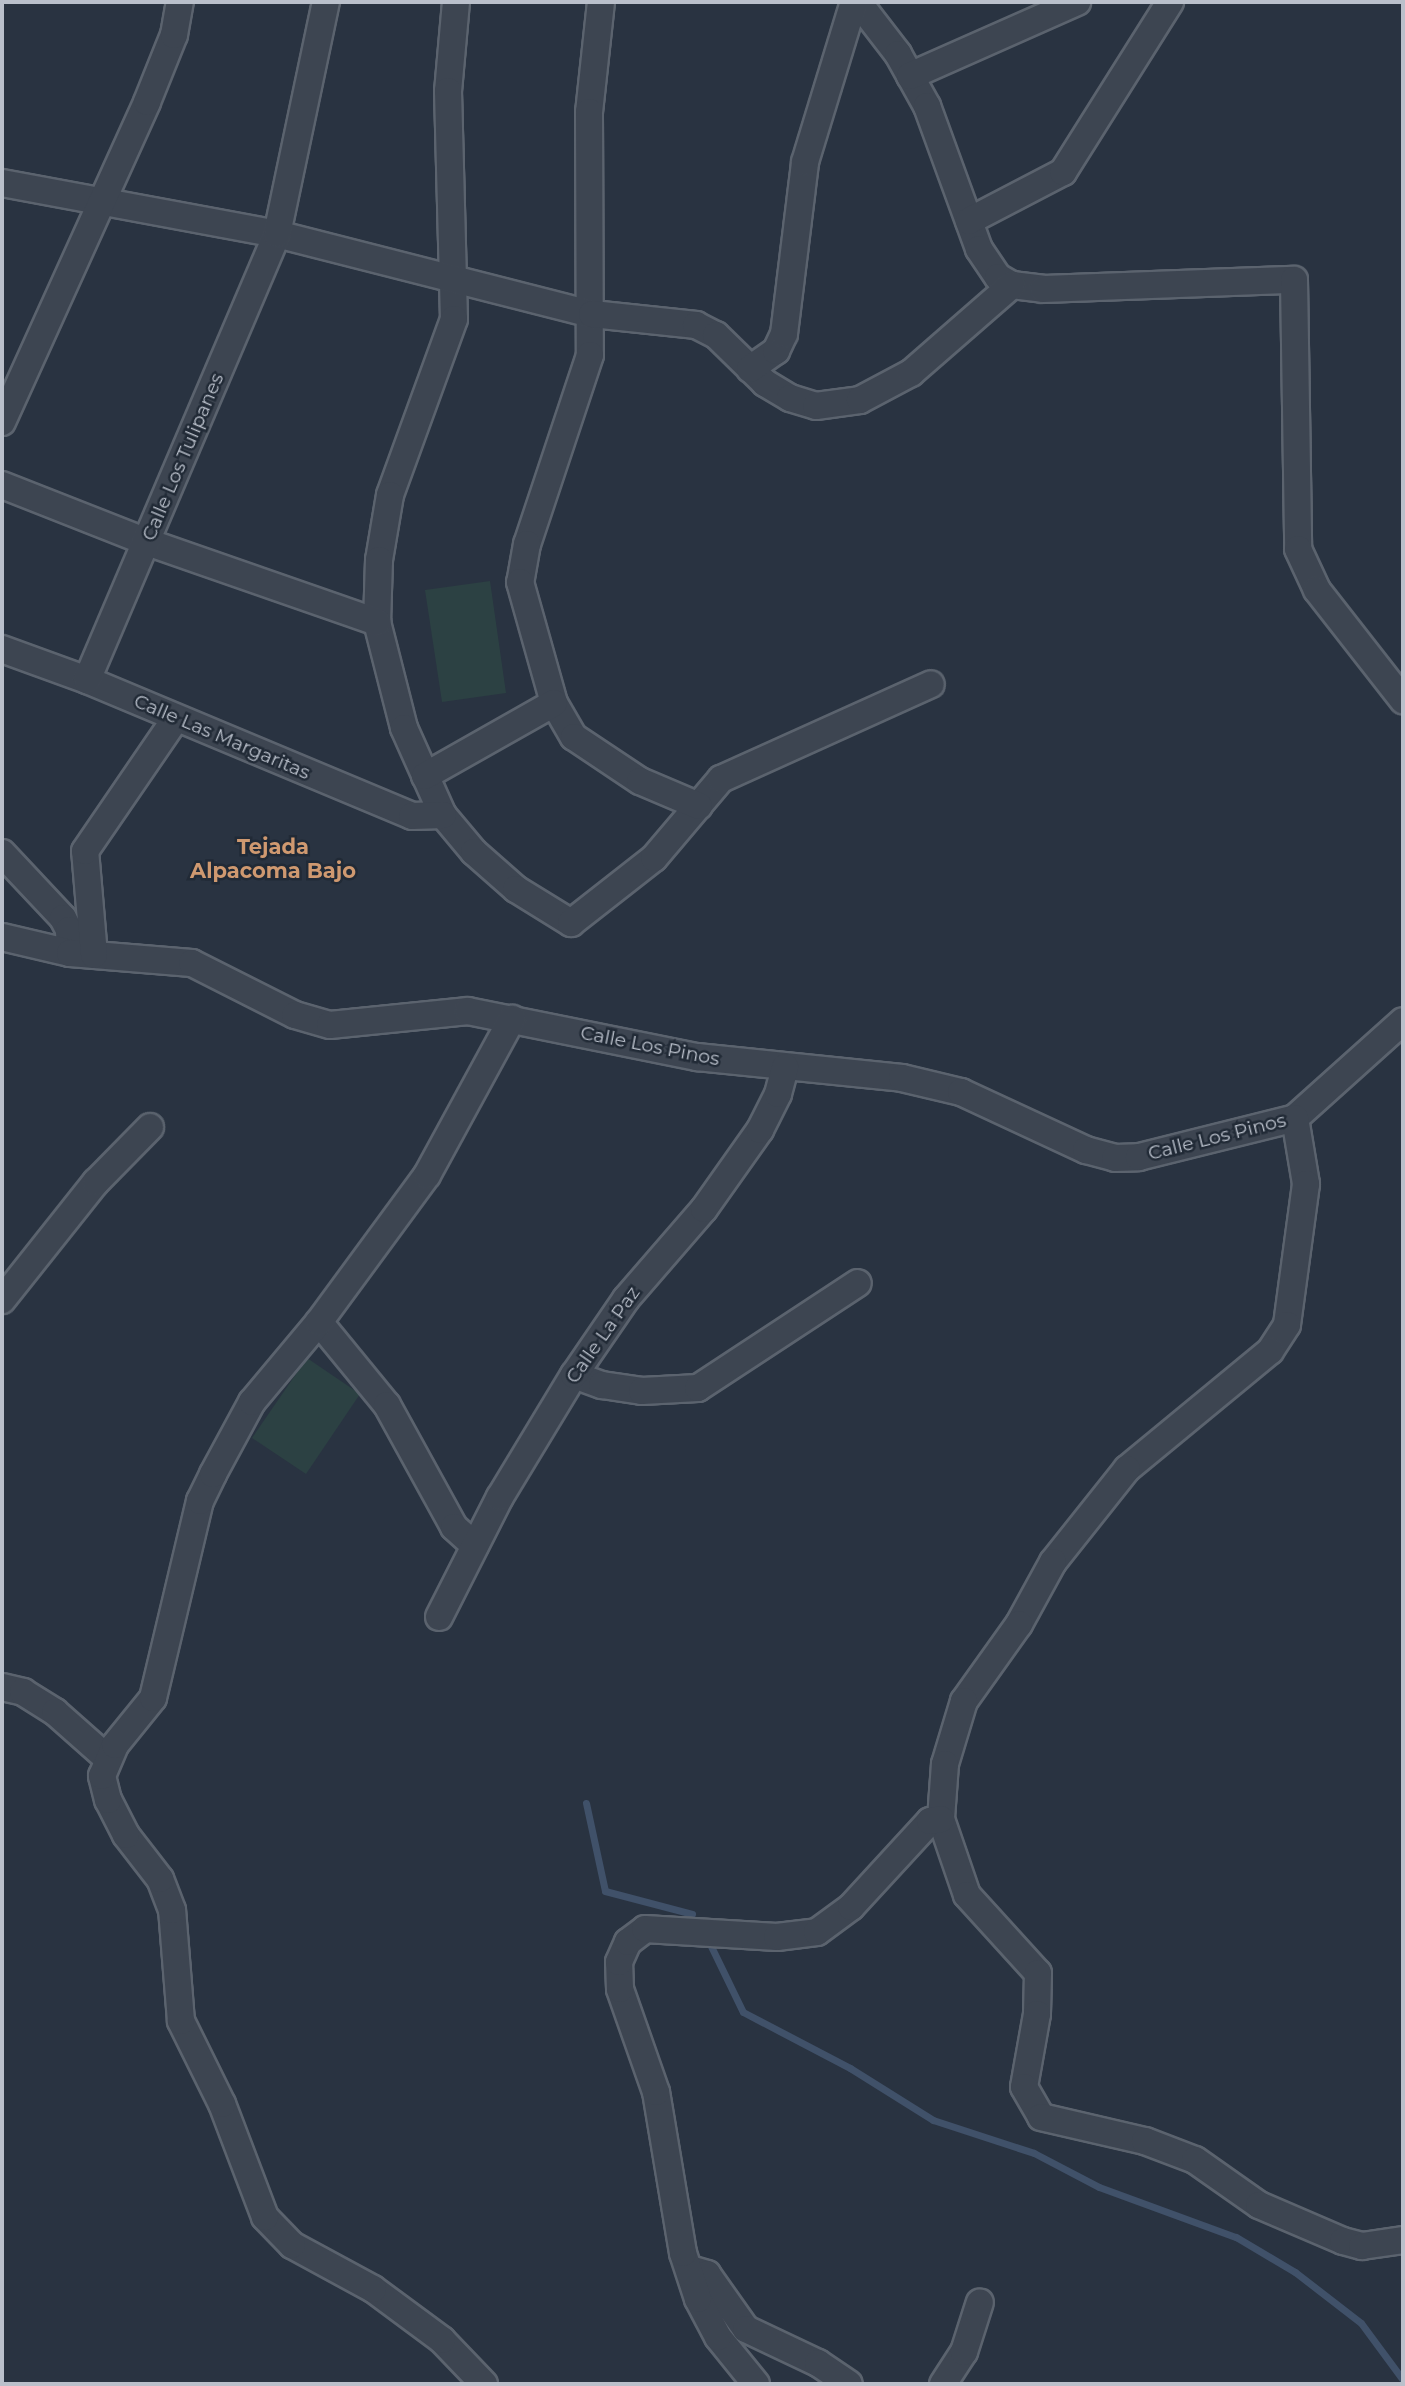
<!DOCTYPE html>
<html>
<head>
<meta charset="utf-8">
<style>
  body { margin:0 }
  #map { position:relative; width:1405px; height:2386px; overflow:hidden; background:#293341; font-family:Montserrat,sans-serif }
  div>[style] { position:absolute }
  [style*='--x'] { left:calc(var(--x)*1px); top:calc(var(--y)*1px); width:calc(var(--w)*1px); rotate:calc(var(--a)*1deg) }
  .green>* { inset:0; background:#2c4143 }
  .stream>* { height:7px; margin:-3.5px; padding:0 3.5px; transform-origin:3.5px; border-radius:3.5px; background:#405169 }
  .roads { filter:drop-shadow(2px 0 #5b636e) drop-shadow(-2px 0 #5b636e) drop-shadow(0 2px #5b636e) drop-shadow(0 -2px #5b636e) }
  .street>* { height:26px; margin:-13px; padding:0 13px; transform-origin:13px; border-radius:13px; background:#3d4551 }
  span { translate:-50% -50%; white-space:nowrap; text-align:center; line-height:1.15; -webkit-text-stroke:5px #212a36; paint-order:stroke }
  .street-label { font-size:19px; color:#bac0cb }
  .neighbourhood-label { font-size:21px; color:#cf9970; font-weight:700 }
  .frame { position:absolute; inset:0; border:4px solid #bac0cb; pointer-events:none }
</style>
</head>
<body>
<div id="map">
  <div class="green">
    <i style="clip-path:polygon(490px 581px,506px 693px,442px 702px,425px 590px)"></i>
    <i style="clip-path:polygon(307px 1358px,360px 1394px,306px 1474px,252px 1438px)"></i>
  </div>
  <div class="stream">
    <i style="--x:586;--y:1803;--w:90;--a:77.8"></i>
    <i style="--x:605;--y:1891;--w:90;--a:14.8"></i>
    <i style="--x:708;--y:1940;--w:80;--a:64.1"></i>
    <i style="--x:743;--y:2012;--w:121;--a:27.6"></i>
    <i style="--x:850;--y:2068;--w:98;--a:32.1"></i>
    <i style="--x:933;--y:2120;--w:106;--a:18.1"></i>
    <i style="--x:1034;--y:2153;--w:73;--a:27.6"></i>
    <i style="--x:1099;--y:2187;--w:146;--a:20.1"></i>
    <i style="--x:1236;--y:2237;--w:69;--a:30.7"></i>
    <i style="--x:1295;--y:2272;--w:83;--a:37.7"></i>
    <i style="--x:1361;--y:2323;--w:71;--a:53.6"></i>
  </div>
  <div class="roads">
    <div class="street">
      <i style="--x:456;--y:2;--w:89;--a:95.1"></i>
      <i style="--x:448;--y:91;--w:228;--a:88.5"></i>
      <i style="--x:454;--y:319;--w:187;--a:110"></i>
      <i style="--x:390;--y:495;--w:66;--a:99.6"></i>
      <i style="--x:379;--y:560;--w:62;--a:91.8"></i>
      <i style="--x:377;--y:622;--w:109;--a:75.7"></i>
      <i style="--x:404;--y:728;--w:95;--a:65.9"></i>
      <i style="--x:443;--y:815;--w:48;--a:50"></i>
      <i style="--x:474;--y:852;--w:56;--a:41.4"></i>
      <i style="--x:516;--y:889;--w:65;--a:31.7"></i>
      <i style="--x:571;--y:923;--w:105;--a:-38.1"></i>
      <i style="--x:654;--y:858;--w:104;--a:-49.7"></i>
      <i style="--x:721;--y:779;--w:230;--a:-24.3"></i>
      <i style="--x:601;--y:2;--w:111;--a:96.2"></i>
      <i style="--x:589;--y:112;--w:243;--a:89.8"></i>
      <i style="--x:590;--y:355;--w:199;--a:108.4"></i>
      <i style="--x:527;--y:544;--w:39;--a:100"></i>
      <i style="--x:520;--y:582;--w:126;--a:74.3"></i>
      <i style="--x:554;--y:703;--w:39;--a:60"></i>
      <i style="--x:574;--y:737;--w:79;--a:33.7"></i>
      <i style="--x:640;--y:781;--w:64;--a:23"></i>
      <i style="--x:858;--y:2;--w:66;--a:52.4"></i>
      <i style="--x:898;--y:54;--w:60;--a:60.9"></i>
      <i style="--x:927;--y:106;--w:152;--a:70"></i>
      <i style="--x:979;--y:249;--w:34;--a:56"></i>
      <i style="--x:998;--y:277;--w:16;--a:30"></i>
      <i style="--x:1012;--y:285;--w:31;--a:7"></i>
      <i style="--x:1043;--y:289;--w:251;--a:-2.1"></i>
      <i style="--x:1294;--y:280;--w:269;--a:89.1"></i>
      <i style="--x:1298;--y:549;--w:45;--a:65.1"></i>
      <i style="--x:1317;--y:590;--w:140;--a:52"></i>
      <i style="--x:910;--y:76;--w:183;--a:-23.9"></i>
      <i style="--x:2;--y:183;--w:280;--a:10.5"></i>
      <i style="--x:277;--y:234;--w:325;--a:14.3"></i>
      <i style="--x:592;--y:314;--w:105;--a:6"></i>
      <i style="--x:696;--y:325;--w:22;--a:27"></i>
      <i style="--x:716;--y:335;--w:69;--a:44.4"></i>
      <i style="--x:765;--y:383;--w:29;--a:31"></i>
      <i style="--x:790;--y:398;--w:27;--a:17"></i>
      <i style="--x:816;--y:406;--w:44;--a:-7.8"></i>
      <i style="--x:860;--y:400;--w:58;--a:-27.9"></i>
      <i style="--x:911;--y:373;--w:134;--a:-41.1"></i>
      <i style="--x:969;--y:221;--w:106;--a:-27.5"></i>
      <i style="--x:1063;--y:172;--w:201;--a:-57.8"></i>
      <i style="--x:750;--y:369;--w:32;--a:-35"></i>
      <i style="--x:776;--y:351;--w:19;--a:-65"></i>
      <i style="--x:784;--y:334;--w:173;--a:-83"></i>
      <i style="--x:805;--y:162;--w:167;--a:-73"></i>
      <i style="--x:2;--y:422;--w:351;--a:-65.6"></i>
      <i style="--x:147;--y:102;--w:72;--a:-68.1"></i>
      <i style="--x:174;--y:35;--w:34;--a:-80"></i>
      <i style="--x:2;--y:485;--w:156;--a:21.5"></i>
      <i style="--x:147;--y:542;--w:244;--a:19.2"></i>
      <i style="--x:2;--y:649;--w:90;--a:20"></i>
      <i style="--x:87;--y:680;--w:352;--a:22.7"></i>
      <i style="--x:412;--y:816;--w:31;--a:-2"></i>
      <i style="--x:87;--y:680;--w:485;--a:-66.9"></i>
      <i style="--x:277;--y:234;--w:237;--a:-78.1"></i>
      <i style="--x:425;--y:776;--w:148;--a:-29.5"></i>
      <i style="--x:2;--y:853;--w:89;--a:46.8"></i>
      <i style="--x:63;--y:918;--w:13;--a:63"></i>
      <i style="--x:69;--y:930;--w:23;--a:88"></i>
      <i style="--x:2;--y:937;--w:70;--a:13.2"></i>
      <i style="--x:70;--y:953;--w:122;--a:4.7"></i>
      <i style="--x:192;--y:963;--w:115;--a:26.8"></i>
      <i style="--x:295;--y:1015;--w:36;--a:16"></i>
      <i style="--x:330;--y:1025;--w:139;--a:-5.8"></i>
      <i style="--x:468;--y:1011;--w:234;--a:11.4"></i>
      <i style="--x:697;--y:1057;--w:206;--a:5.8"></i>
      <i style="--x:902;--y:1078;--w:61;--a:13.3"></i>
      <i style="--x:961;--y:1092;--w:138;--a:24.9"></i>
      <i style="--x:1086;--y:1150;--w:30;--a:15"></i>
      <i style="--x:1115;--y:1158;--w:24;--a:-2"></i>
      <i style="--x:1139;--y:1157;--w:161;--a:-14"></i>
      <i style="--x:1295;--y:1118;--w:145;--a:-41.9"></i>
      <i style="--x:94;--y:955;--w:104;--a:-94.9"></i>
      <i style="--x:85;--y:851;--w:161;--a:-55.6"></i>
      <i style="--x:1295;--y:1118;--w:67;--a:80.5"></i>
      <i style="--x:1306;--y:1184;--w:142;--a:97.7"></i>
      <i style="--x:1287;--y:1325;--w:31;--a:123"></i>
      <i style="--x:1270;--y:1351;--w:185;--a:140.5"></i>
      <i style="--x:1127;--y:1469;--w:119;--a:128.5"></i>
      <i style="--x:1053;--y:1562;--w:71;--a:118.7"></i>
      <i style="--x:1019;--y:1624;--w:95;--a:125.5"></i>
      <i style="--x:964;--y:1701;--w:66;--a:106.8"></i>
      <i style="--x:945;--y:1764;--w:55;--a:94.2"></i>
      <i style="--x:941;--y:1819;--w:80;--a:71.1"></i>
      <i style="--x:967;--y:1895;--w:105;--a:47.7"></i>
      <i style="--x:1038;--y:1973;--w:41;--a:91.4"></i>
      <i style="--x:1037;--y:2014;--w:74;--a:100.1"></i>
      <i style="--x:1024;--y:2087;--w:34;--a:60"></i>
      <i style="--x:1041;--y:2117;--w:107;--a:13"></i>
      <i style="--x:1145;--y:2141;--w:53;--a:20.8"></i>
      <i style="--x:1195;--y:2160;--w:78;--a:35.1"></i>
      <i style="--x:1259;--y:2205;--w:91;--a:23.2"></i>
      <i style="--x:1343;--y:2241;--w:20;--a:15"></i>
      <i style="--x:1362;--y:2246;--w:41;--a:-8.3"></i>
      <i style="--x:2;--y:1300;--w:151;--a:-51.5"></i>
      <i style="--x:96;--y:1182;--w:77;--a:-45.5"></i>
      <i style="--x:319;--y:1322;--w:107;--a:50.7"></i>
      <i style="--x:387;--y:1405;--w:139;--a:61.2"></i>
      <i style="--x:454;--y:1527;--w:28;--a:42"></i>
      <i style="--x:574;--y:1375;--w:30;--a:20"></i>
      <i style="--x:602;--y:1385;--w:40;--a:8.5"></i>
      <i style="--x:642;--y:1391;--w:56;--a:-3.1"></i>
      <i style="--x:698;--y:1388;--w:191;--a:-33.3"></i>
      <i style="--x:439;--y:1617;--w:135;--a:-63.1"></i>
      <i style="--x:500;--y:1497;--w:143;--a:-58.8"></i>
      <i style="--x:574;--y:1375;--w:92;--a:-55.6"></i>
      <i style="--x:626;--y:1299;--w:119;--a:-49.1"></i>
      <i style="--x:704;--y:1209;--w:97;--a:-54.7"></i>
      <i style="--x:760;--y:1130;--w:40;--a:-63.4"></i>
      <i style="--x:778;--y:1094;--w:28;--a:-75"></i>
      <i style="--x:2;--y:1687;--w:22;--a:13"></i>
      <i style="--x:23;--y:1692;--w:38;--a:32"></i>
      <i style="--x:55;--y:1712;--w:69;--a:41.5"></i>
      <i style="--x:690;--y:2269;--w:18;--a:16"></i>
      <i style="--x:707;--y:2274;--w:67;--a:54.7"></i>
      <i style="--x:746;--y:2329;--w:80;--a:25.3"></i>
      <i style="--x:818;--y:2363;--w:37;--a:34"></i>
      <i style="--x:484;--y:2384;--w:61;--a:-133.7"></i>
      <i style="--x:442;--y:2340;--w:86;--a:-143.5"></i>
      <i style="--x:373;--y:2289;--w:92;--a:-151.5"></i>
      <i style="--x:292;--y:2245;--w:39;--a:-134"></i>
      <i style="--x:265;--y:2217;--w:121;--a:-110.8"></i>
      <i style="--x:222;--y:2104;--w:93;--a:-116.3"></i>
      <i style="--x:181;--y:2021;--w:111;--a:-94.6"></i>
      <i style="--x:172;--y:1910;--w:33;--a:-111"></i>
      <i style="--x:160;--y:1879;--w:56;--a:-127.7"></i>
      <i style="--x:126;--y:1835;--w:39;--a:-117"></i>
      <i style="--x:108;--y:1800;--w:25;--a:-104"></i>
      <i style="--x:102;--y:1776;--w:34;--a:-67"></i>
      <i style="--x:115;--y:1745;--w:60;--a:-51"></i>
      <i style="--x:153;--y:1698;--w:203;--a:-76.6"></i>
      <i style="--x:200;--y:1501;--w:30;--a:-64"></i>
      <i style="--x:213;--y:1474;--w:82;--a:-61.6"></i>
      <i style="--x:252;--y:1402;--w:104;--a:-50.1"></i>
      <i style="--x:319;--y:1322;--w:182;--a:-53.7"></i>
      <i style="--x:427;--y:1175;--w:178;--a:-61.4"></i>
      <i style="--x:756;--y:2384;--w:60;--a:-129"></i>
      <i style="--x:718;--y:2337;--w:43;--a:-117.8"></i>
      <i style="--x:698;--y:2299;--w:48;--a:-108.1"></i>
      <i style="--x:683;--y:2253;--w:163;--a:-99.5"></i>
      <i style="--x:656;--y:2092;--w:109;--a:-109.3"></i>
      <i style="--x:620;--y:1989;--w:27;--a:-92"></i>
      <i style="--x:619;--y:1962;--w:22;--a:-66"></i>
      <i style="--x:628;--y:1942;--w:21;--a:-37"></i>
      <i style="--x:645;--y:1929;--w:132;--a:3.5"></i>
      <i style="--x:777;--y:1937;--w:40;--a:-7.1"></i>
      <i style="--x:817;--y:1932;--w:42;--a:-36.3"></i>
      <i style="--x:851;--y:1907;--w:117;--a:-47.4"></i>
      <i style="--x:930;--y:1821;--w:11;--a:-10"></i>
      <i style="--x:943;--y:2384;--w:38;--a:-57"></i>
      <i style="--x:964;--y:2352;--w:52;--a:-72.3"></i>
    </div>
  </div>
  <div class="street-label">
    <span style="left:183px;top:457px;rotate:-67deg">Calle Los Tulipanes</span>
    <span style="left:222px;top:737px;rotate:23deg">Calle Las Margaritas</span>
    <span style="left:650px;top:1046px;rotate:11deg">Calle Los Pinos</span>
    <span style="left:1217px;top:1137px;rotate:-14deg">Calle Los Pinos</span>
    <span style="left:603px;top:1335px;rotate:-55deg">Calle La Paz</span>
  </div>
  <div class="neighbourhood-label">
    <span style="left:273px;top:859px">Tejada<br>Alpacoma Bajo</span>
  </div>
  <div class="frame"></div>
</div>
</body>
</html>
